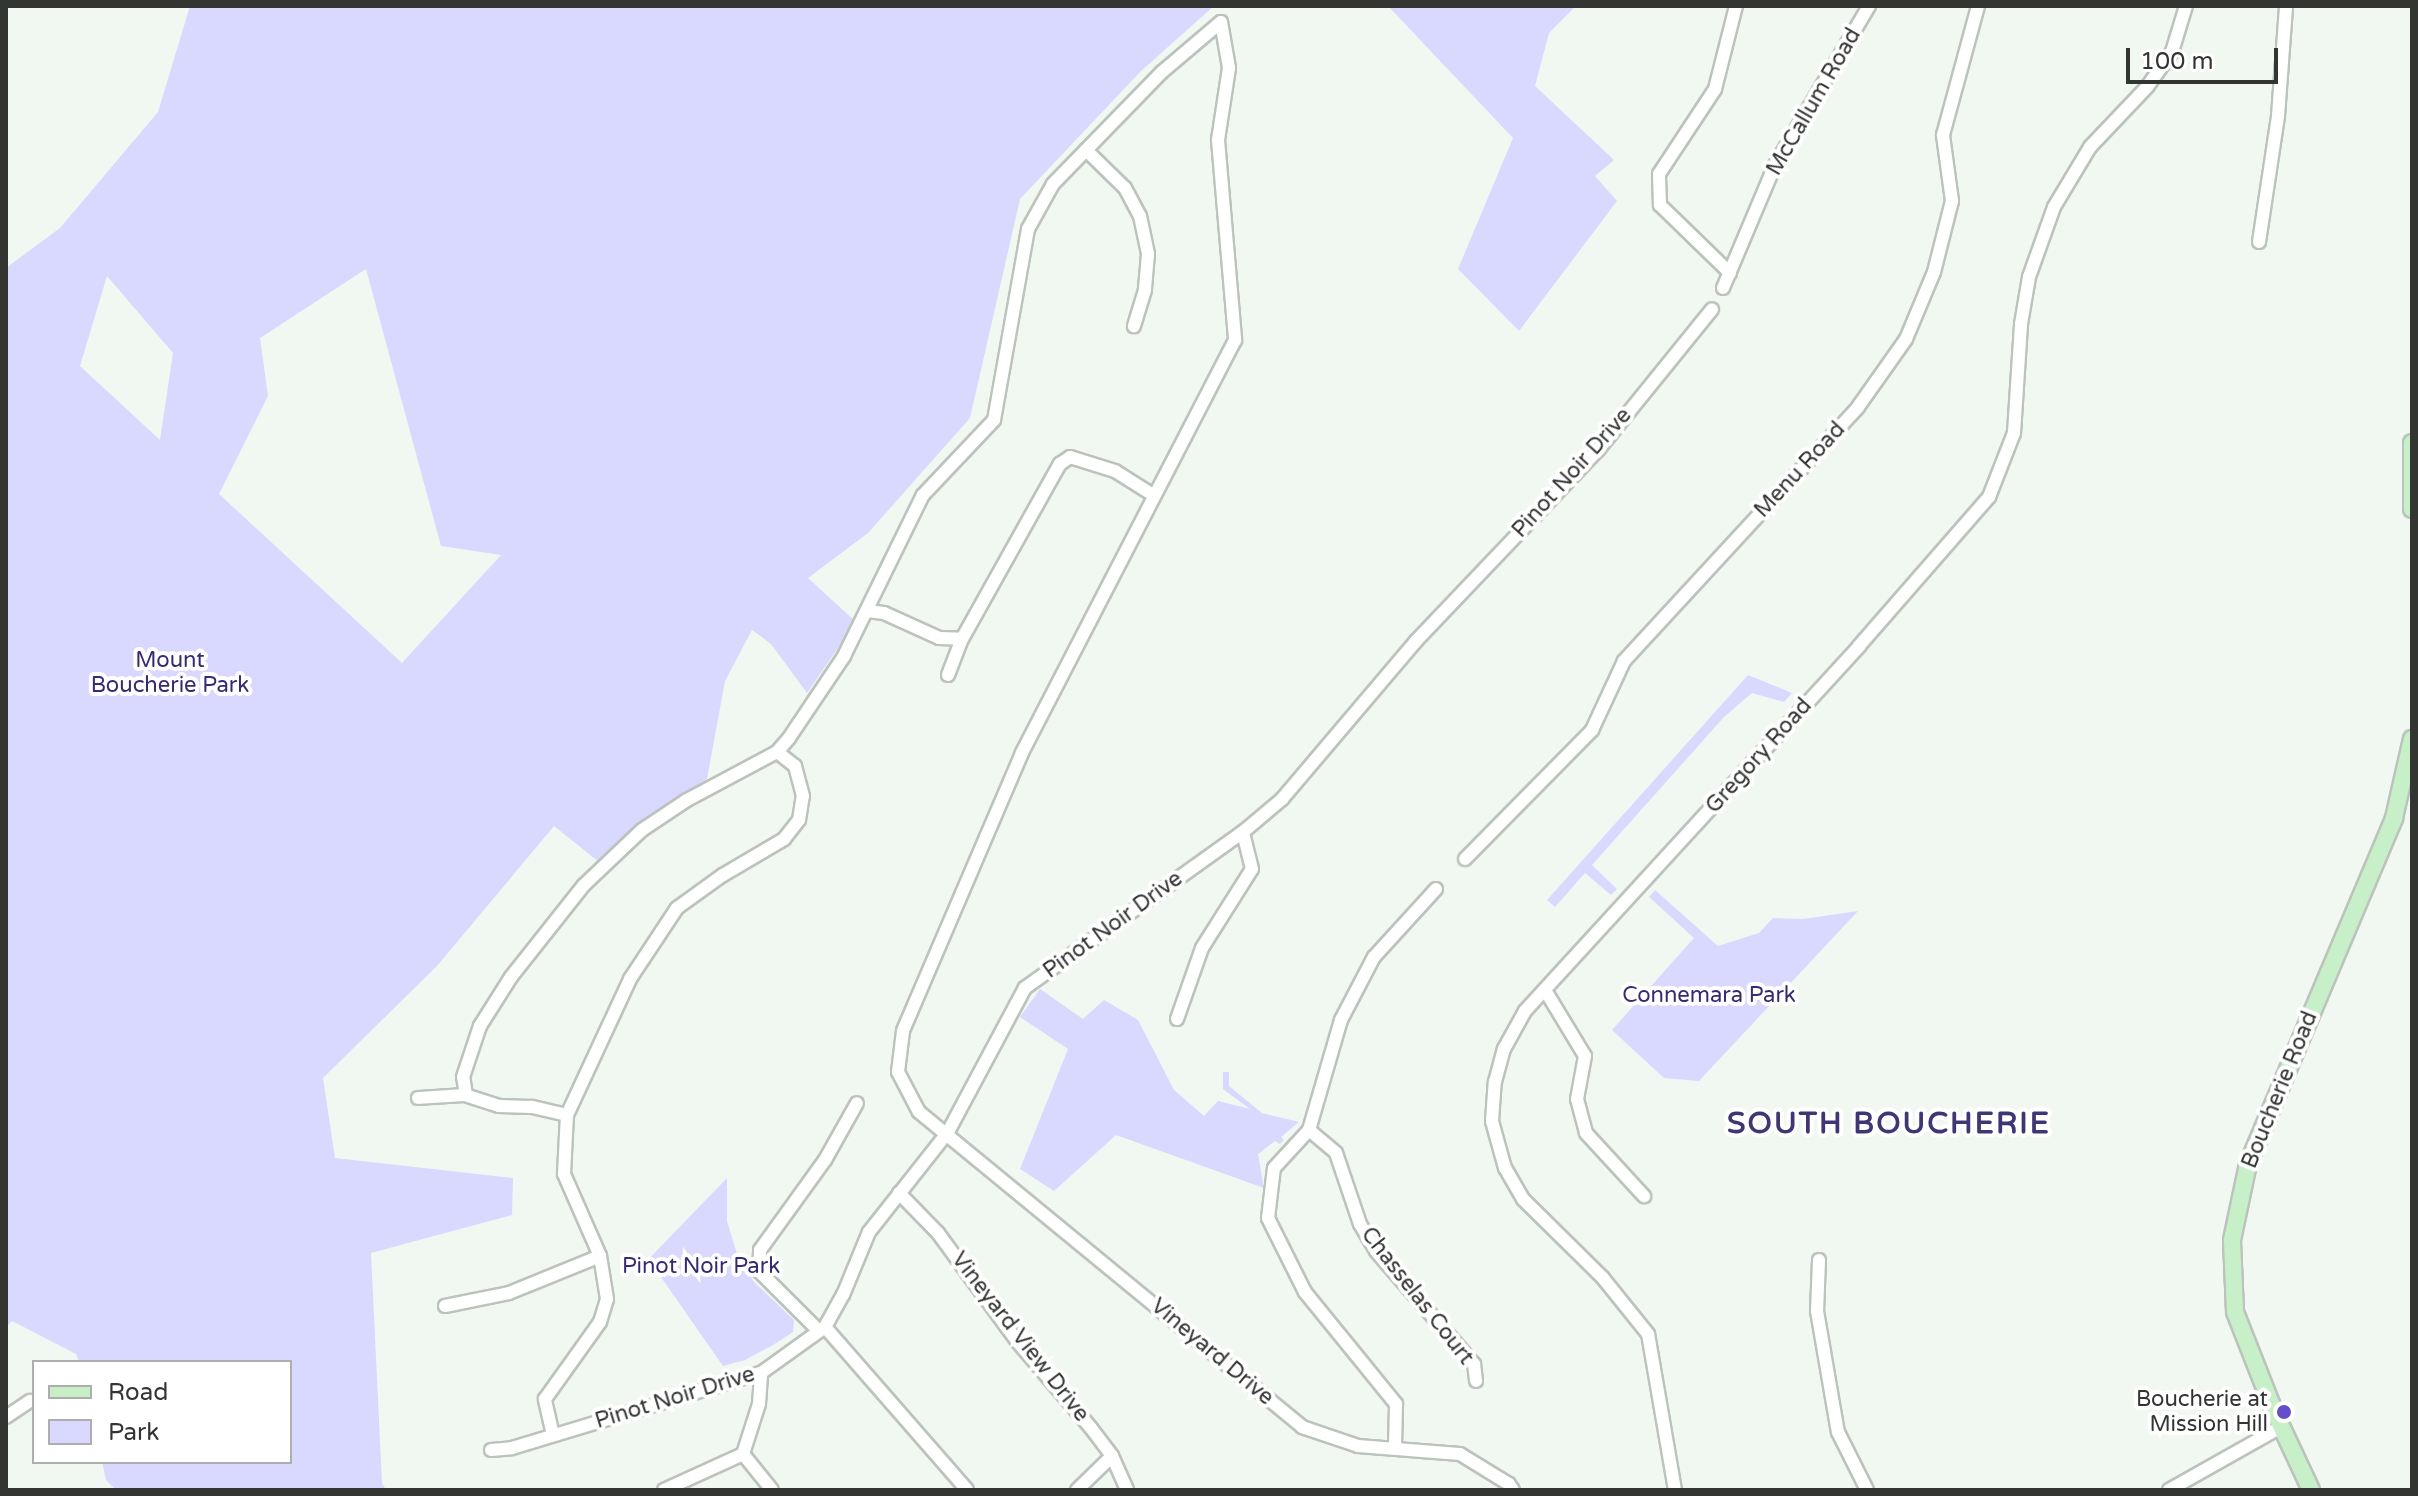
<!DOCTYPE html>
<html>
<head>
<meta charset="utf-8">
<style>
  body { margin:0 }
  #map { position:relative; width:2418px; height:1496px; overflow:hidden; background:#f1f8f1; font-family:"Varela Round",sans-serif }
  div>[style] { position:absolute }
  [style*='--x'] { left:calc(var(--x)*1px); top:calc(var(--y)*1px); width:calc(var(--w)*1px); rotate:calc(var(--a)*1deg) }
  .green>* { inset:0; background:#d9d8ff }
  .roads { filter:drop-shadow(2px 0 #bcc3bc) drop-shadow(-2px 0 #bcc3bc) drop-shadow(0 2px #bcc3bc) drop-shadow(0 -2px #bcc3bc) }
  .minor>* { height:12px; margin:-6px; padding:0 6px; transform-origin:6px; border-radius:6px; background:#fff }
  .major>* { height:16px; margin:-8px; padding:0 8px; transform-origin:8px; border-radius:8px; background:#c8f0c8 }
  .dots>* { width:22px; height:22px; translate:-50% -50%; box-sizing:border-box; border:4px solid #fff; border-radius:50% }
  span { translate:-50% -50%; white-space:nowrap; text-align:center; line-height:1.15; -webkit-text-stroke:8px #fff; paint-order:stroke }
  .street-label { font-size:22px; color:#333533 }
  .park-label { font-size:22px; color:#372a71 }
  .poi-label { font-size:22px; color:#333533 }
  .right { translate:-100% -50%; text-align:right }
  .district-label { font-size:30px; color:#3f3773; font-weight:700; letter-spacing:2px }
  .frame { position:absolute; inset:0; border:8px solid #333533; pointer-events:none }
  .legend { position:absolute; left:32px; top:1360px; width:260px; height:104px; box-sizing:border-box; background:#fff; border:2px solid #adaead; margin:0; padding:10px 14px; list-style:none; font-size:24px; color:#333533 }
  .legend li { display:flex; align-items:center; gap:16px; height:40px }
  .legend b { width:40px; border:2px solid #adaead }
  .scale { position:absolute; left:2126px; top:48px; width:152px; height:36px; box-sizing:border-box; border:4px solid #333533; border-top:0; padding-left:10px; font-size:24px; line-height:28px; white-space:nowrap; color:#333533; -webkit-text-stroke:6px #fff; paint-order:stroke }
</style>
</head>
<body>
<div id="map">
  <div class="green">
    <i style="clip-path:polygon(evenodd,190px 6px,1214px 6px,1141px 71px,1020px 199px,970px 418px,868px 533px,808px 578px,856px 622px,807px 693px,771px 644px,752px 630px,725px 681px,707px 779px,647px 819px,599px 862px,554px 826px,437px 966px,323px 1078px,335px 1158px,513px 1178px,512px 1215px,371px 1253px,382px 1483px,386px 1490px,116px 1490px,106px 1480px,102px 1462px,290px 1462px,290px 1362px,79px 1362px,76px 1354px,12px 1321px,6px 1327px,6px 268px,60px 228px,158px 112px,190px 6px,366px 269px,441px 546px,501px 555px,402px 663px,219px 494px,268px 396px,260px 338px,366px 269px,190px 6px,107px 276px,173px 353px,160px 440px,80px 366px,107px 276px)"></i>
    <i style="clip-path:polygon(1388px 6px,1576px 6px,1549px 33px,1535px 86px,1614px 160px,1595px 176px,1617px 201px,1519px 331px,1458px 269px,1513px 138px)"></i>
    <i style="clip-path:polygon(1748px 675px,1792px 693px,1784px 702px,1752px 693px,1724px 717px,1592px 865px,1617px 889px,1611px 895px,1585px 873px,1555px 907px,1547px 900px)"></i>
    <i style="clip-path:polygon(1655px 890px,1718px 946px,1759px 933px,1773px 918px,1803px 919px,1858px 911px,1699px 1081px,1664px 1078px,1612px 1030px,1694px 938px,1649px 897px)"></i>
    <i style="clip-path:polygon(1040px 989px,1083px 1019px,1104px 1000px,1138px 1020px,1174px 1090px,1204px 1116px,1218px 1101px,1250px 1109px,1223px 1089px,1223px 1072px,1229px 1072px,1229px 1086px,1262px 1113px,1299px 1122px,1281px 1137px,1284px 1140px,1280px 1144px,1275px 1141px,1258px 1154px,1264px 1188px,1116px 1135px,1054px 1191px,1020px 1169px,1068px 1049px,1020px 1017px)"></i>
    <i style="clip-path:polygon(727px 1178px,727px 1221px,737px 1254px,754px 1282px,794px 1320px,793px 1332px,773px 1345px,745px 1360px,723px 1366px,656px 1270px,641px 1267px)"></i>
  </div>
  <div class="roads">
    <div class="minor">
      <i style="--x:1086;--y:150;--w:54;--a:44.3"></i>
      <i style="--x:1125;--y:188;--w:32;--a:62"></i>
      <i style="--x:1140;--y:216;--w:39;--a:78"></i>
      <i style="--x:1148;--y:254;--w:36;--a:95"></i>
      <i style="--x:1145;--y:290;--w:38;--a:107"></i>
      <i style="--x:2259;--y:242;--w:127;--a:-81.4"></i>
      <i style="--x:2278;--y:116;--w:110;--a:-85.8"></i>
      <i style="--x:1730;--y:273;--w:98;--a:-135.8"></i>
      <i style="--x:1660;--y:205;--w:31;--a:-92"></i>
      <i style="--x:1659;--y:174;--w:102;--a:-56.6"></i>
      <i style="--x:1715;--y:89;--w:86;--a:-75.8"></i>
      <i style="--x:1723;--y:288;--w:134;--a:-67.1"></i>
      <i style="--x:1775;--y:165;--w:185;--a:-59.4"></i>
      <i style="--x:867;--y:611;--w:17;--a:7"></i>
      <i style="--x:884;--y:613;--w:60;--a:24.4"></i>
      <i style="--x:939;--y:638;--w:23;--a:2"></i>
      <i style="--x:948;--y:675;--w:39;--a:-69"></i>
      <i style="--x:962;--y:639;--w:201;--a:-60.8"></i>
      <i style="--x:1060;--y:464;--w:12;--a:-35"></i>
      <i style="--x:1070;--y:457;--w:47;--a:17.3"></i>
      <i style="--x:1115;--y:471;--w:45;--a:32.3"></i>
      <i style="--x:1465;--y:859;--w:181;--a:-45.4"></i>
      <i style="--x:1592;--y:730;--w:76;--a:-65.1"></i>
      <i style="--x:1624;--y:661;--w:345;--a:-47.3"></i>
      <i style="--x:1858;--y:407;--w:83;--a:-54.8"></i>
      <i style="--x:1906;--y:339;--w:73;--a:-67.3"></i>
      <i style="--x:1934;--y:272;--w:73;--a:-75.8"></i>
      <i style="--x:1952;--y:201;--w:67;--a:-97.8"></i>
      <i style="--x:1943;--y:135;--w:134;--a:-74.8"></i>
      <i style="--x:1545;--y:990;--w:77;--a:58.8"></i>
      <i style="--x:1585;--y:1056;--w:44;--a:100.5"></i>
      <i style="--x:1577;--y:1099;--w:35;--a:75"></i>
      <i style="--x:1586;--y:1133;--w:86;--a:47.4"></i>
      <i style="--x:1177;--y:1019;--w:75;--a:-70.6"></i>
      <i style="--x:1202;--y:948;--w:93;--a:-57.7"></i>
      <i style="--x:1252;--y:869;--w:38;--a:-104"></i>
      <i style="--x:418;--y:1098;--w:48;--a:-3.6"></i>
      <i style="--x:567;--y:1115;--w:150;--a:-65.1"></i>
      <i style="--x:630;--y:979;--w:85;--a:-56.5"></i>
      <i style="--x:677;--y:908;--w:57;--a:-35.7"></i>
      <i style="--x:723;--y:875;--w:71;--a:-30.5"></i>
      <i style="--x:784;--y:839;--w:24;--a:-52"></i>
      <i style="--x:799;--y:820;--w:24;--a:-81"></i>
      <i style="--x:803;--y:796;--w:31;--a:-105"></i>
      <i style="--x:795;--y:766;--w:23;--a:-142"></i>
      <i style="--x:1309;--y:1130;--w:35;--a:40"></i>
      <i style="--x:1336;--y:1153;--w:75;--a:71.3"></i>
      <i style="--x:1360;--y:1224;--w:31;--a:59"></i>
      <i style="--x:1376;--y:1251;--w:150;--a:49.1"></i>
      <i style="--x:1474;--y:1364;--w:17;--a:83"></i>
      <i style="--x:899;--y:1193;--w:56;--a:45.7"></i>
      <i style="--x:938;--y:1233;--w:134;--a:53.8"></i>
      <i style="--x:1017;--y:1341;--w:114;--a:49.6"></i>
      <i style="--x:1091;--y:1428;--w:35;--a:53"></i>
      <i style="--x:1112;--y:1456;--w:37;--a:66"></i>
      <i style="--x:1819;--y:1260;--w:51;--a:92.2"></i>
      <i style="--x:1817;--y:1311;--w:123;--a:80.2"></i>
      <i style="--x:1838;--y:1432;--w:65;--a:63.4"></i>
      <i style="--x:445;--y:1306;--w:65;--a:-11.5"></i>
      <i style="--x:509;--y:1293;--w:98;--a:-22.1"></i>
      <i style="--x:825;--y:1327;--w:216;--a:48.9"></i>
      <i style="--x:819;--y:1331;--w:85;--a:-135"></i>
      <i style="--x:759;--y:1271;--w:21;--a:-87"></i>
      <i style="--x:760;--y:1250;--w:111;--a:-54.2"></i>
      <i style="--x:825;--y:1160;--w:65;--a:-60.7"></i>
      <i style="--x:6;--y:1417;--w:29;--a:-34"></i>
      <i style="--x:553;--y:1435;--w:37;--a:-103"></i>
      <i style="--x:545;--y:1399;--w:95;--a:-54.5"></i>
      <i style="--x:600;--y:1322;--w:24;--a:-73"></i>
      <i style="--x:607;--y:1299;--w:44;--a:-99.2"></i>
      <i style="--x:600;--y:1256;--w:90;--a:-113.7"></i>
      <i style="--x:564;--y:1174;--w:59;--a:-87.1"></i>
      <i style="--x:567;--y:1115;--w:37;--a:-167"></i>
      <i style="--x:531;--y:1107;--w:32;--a:-178"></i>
      <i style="--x:499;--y:1106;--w:35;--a:-162"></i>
      <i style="--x:466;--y:1095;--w:18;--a:-99"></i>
      <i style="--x:463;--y:1077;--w:54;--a:-71.6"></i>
      <i style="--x:480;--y:1026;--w:58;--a:-57.7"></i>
      <i style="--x:511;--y:977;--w:117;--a:-51.6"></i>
      <i style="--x:584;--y:885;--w:80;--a:-43.5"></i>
      <i style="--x:642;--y:830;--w:54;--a:-33.7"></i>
      <i style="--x:687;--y:800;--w:102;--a:-28.1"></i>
      <i style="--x:777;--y:752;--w:18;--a:-49"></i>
      <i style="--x:789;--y:738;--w:99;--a:-56.1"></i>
      <i style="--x:844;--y:656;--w:179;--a:-63.9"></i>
      <i style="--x:923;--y:495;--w:103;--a:-46.6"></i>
      <i style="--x:994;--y:420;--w:194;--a:-79.9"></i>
      <i style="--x:1028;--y:229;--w:51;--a:-60.9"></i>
      <i style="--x:1053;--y:184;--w:156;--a:-45.8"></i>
      <i style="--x:1162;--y:72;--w:77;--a:-40.3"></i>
      <i style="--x:1221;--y:22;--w:47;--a:80.1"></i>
      <i style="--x:1229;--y:68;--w:73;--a:98.7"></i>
      <i style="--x:1218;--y:140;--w:201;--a:85.1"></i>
      <i style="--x:1235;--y:340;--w:465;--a:117.3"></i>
      <i style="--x:1022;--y:753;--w:302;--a:113.2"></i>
      <i style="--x:903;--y:1031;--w:41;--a:97"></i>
      <i style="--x:898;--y:1072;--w:45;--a:62.3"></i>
      <i style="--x:919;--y:1112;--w:496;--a:39.4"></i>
      <i style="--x:1302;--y:1427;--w:59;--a:18.7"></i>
      <i style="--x:1358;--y:1446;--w:102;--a:4.5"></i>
      <i style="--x:1460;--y:1454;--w:57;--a:31.5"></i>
      <i style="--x:1509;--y:1484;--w:7;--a:56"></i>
      <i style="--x:1395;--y:1446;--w:42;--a:-88.6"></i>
      <i style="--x:1396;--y:1404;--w:144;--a:-129.1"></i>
      <i style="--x:1305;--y:1292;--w:83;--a:-116.6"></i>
      <i style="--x:1268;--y:1218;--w:50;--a:-83.2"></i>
      <i style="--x:1274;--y:1168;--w:52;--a:-47.4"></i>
      <i style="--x:1309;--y:1130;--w:115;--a:-73.8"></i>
      <i style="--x:1341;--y:1020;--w:71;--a:-62.4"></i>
      <i style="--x:1374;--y:957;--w:92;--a:-47.6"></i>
      <i style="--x:491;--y:1450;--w:21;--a:-5"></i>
      <i style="--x:512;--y:1448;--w:260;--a:-16.8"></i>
      <i style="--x:761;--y:1373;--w:79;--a:-35.7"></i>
      <i style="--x:825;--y:1327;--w:37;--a:-61"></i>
      <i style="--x:843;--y:1295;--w:68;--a:-67.6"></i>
      <i style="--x:869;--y:1232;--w:127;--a:-51.7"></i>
      <i style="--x:948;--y:1132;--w:163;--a:-61.9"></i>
      <i style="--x:1025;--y:988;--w:268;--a:-35.6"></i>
      <i style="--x:1243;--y:832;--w:51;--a:-40.2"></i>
      <i style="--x:1282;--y:799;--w:207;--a:-49.7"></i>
      <i style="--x:1416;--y:641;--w:264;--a:-46.4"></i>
      <i style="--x:1598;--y:450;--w:181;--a:-51"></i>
      <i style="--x:743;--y:1454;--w:46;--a:51.1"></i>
      <i style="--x:664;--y:1490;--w:87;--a:-24.5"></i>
      <i style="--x:743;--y:1454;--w:52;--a:-72.3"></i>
      <i style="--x:759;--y:1404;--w:31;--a:-86"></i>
      <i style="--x:1077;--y:1490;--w:49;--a:-44.2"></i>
      <i style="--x:1675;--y:1490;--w:158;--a:-99.8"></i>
      <i style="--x:1648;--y:1334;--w:72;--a:-128.8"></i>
      <i style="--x:1603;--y:1278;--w:112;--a:-135.4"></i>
      <i style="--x:1523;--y:1199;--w:36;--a:-120"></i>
      <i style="--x:1505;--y:1168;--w:49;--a:-105.5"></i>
      <i style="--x:1492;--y:1121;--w:39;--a:-86"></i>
      <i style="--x:1495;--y:1082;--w:34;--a:-75"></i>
      <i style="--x:1504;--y:1049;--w:43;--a:-61.1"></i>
      <i style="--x:1525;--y:1011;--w:495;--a:-47.5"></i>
      <i style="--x:1859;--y:646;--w:198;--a:-48.9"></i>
      <i style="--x:1989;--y:497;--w:69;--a:-68.7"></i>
      <i style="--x:2014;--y:433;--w:109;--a:-86.3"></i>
      <i style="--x:2021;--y:324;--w:48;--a:-80.3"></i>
      <i style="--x:2029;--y:277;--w:74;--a:-70.3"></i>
      <i style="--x:2054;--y:207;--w:70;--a:-59"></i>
      <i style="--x:2090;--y:147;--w:83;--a:-46.5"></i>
      <i style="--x:2147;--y:87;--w:43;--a:-54.5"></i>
      <i style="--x:2172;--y:52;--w:48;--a:-73.1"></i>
      <i style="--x:2169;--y:1490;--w:129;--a:-29.4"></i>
    </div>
    <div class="major">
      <i style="--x:2412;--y:443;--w:66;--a:90"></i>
      <i style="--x:2311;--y:1490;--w:87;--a:-115.1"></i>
      <i style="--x:2274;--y:1411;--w:106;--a:-111.5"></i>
      <i style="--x:2235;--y:1312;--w:72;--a:-92.4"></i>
      <i style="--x:2232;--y:1240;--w:78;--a:-78.1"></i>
      <i style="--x:2248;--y:1164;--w:376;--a:-67.1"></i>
      <i style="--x:2394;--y:818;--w:81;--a:-77.2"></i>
    </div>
  </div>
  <div class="dots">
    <i style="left:2284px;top:1412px;background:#654fc8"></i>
  </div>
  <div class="street-label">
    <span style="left:1814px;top:102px;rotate:-60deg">McCallum Road</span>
    <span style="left:1800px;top:470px;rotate:-47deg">Menu Road</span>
    <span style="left:1572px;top:473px;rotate:-48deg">Pinot Noir Drive</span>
    <span style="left:1759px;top:756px;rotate:-48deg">Gregory Road</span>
    <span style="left:1113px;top:925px;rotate:-36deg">Pinot Noir Drive</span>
    <span style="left:2280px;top:1090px;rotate:-68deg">Boucherie Road</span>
    <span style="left:1417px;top:1296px;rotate:52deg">Chasselas Court</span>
    <span style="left:1020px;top:1337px;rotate:52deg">Vineyard View Drive</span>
    <span style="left:1212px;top:1352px;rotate:40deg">Vineyard Drive</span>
    <span style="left:675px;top:1398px;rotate:-17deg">Pinot Noir Drive</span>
  </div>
  <div class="park-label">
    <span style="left:170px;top:673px">Mount<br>Boucherie Park</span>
    <span style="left:1709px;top:996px">Connemara Park</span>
    <span style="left:701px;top:1267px">Pinot Noir Park</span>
  </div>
  <div class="poi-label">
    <span class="right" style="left:2268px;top:1412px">Boucherie at<br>Mission Hill</span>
  </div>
  <div class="district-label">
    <span style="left:1889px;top:1124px">SOUTH BOUCHERIE</span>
  </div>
  <div class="frame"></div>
  <ul class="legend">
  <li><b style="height:10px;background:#c8f0c8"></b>Road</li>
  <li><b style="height:22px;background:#d9d8ff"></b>Park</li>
  </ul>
  <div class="scale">100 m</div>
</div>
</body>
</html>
